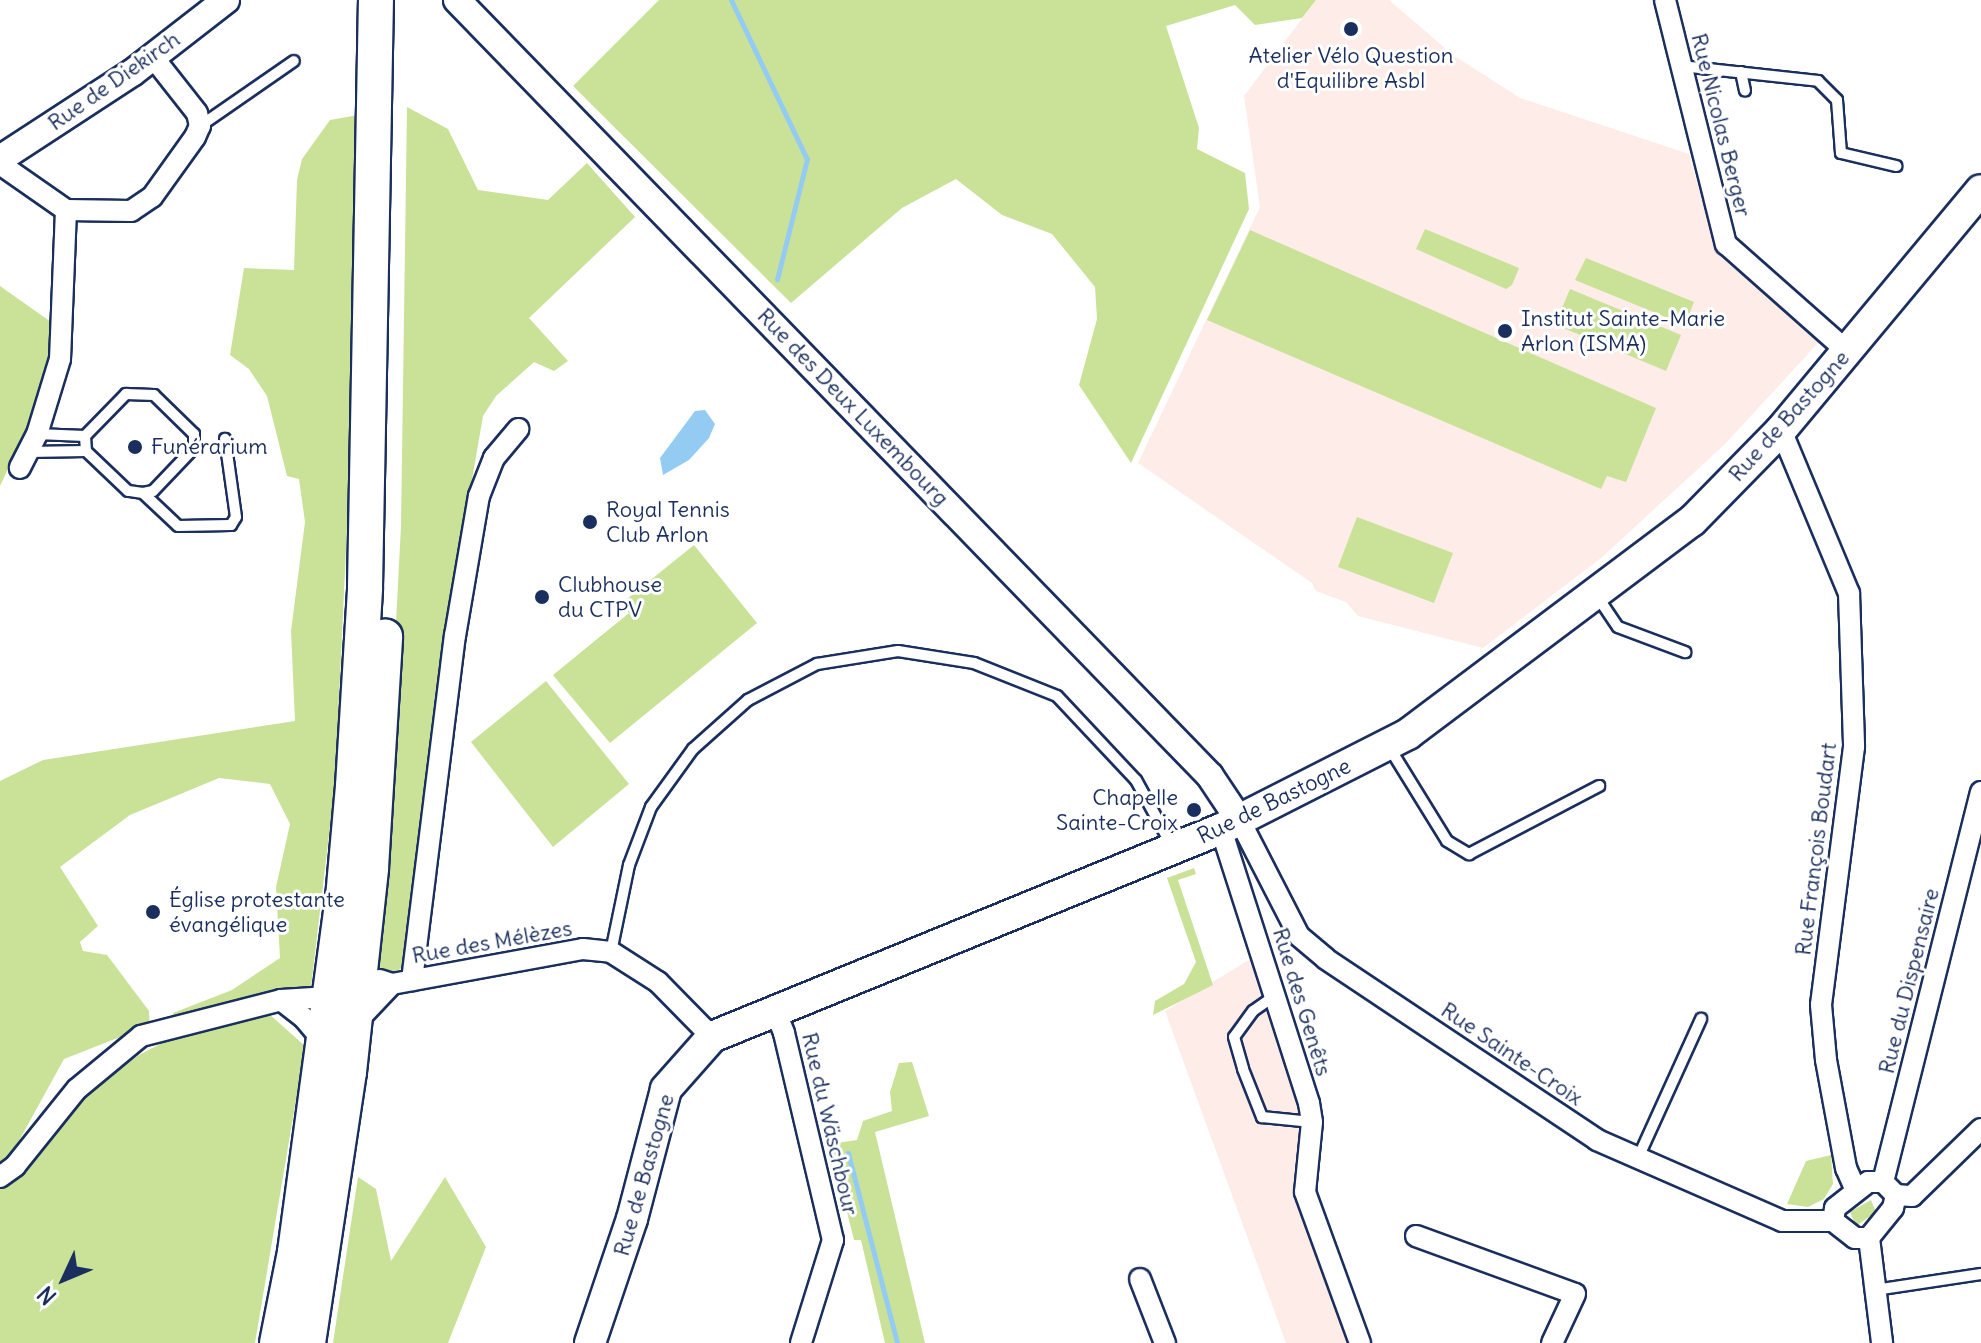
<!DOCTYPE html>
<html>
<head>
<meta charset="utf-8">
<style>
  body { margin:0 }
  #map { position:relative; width:1981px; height:1343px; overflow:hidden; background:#fff; font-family:Delius,sans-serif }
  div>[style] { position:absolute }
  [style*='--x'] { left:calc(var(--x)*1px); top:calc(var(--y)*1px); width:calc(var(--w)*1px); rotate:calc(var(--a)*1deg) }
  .built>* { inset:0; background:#fdece7 }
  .green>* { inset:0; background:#cae298 }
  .water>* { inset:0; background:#94cbf2 }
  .stream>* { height:5px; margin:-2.5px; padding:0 2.5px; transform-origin:2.5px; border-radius:2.5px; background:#94cbf2 }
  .roads { filter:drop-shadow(2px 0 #1b2f5e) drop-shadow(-2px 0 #1b2f5e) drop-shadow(0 2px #1b2f5e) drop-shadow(0 -2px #1b2f5e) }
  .service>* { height:10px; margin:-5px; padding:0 5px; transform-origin:5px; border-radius:5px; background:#fff }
  .minor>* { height:20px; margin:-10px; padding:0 10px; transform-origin:10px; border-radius:10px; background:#fff }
  .tertiary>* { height:26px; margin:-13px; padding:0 13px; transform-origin:13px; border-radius:13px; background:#fff }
  .secondary>* { height:30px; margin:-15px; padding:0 15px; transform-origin:15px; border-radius:15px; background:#fff }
  .primary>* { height:34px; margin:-17px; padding:0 17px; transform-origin:17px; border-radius:17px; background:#fff }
  .dots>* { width:22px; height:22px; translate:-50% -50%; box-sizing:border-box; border:4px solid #fff; border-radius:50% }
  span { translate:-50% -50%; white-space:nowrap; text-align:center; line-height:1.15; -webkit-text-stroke:6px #fff; paint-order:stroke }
  .poi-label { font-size:22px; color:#1b2f5e }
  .left { translate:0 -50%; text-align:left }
  .right { translate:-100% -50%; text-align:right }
  .street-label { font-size:22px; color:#1b2f5e }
  .north { position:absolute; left:24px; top:1239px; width:80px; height:80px; -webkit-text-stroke:6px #fff; paint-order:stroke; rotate:226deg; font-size:22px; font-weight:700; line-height:32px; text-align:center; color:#1b2f5e }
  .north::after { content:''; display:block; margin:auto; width:28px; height:36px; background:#1b2f5e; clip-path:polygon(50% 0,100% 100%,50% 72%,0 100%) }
</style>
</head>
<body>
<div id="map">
  <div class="built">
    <i style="clip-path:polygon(1316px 0,1389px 0,1453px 55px,1520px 98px,1689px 154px,1717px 254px,1820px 341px,1724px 445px,1601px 558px,1483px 648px,1358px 616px,1346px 602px,1316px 591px,1312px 583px,1138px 463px,1260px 207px,1244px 96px)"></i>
    <i style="clip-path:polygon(1252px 958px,1301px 1107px,1298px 1194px,1352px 1343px,1286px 1343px,1165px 1011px)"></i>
  </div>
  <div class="green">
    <i style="clip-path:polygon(659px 0,1316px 0,1302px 18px,1255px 25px,1235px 5px,1166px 26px,1199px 128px,1197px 149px,1245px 173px,1249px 209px,1131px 463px,1079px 385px,1097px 319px,1095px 287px,1052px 234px,1002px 215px,956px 179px,902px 208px,791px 303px,573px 86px)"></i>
    <i style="clip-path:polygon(407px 107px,448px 129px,478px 190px,548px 200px,587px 163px,635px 217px,529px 318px,568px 361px,554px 371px,534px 362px,496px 396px,483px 416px,436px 688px,402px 968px,390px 974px,378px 969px,401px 526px)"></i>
    <i style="clip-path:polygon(358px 115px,353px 401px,335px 784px,311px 987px,175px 1026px,173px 1013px,232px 990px,280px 958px,276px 887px,290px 824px,270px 784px,219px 778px,130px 815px,60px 867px,98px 926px,80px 942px,83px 951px,107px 955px,149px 1011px,150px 1035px,138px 1030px,64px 1059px,9px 1159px,0 1165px,0 781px,43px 760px,295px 721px,291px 631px,305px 522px,299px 479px,287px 476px,267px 396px,249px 369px,230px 355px,244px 268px,294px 270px,297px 180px,302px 159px,330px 120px)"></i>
    <i style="clip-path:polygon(1425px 229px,1519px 268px,1512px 285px,1506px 289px,1416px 249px)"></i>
    <i style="clip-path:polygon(1250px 230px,1656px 408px,1626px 482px,1607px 476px,1601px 489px,1207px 320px)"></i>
    <i style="clip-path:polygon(1586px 258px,1694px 302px,1685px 325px,1575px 280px)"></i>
    <i style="clip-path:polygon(0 286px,51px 322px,51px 359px,42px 397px,0 486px)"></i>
    <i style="clip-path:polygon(1570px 289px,1681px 335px,1666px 371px,1561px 327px,1564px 318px,1559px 315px)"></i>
    <i style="clip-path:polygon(1357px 517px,1453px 553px,1434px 603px,1338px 567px)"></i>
    <i style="clip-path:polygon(694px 545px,757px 623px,610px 743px,553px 675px,629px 613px,622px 603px)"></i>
    <i style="clip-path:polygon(546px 681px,629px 784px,553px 847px,471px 742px)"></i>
    <i style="clip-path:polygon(1194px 868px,1196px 874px,1178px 880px,1213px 985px,1153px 1015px,1155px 1001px,1184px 984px,1196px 962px,1167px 878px)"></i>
    <i style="clip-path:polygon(269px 1014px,305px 1046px,255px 1343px,0 1343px,0 1184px,82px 1097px,139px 1055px,170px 1039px,244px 1016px)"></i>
    <i style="clip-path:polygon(912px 1062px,929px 1116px,875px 1132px,925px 1343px,885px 1343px,861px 1240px,854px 1240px,830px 1144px,857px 1140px,863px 1121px,892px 1111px,890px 1092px,899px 1063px)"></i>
    <i style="clip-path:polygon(1831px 1155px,1833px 1184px,1824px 1199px,1808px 1207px,1787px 1204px,1806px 1161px)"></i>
    <i style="clip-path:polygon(358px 1177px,376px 1189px,391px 1261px,445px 1177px,486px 1247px,448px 1343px,333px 1343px)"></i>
    <i style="clip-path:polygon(1871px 1200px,1876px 1212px,1856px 1226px,1850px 1212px)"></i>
  </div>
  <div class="water">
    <i style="clip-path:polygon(705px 410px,715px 424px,709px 438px,689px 460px,663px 475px,660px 458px,695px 411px)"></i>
  </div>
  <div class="stream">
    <i style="--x:731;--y:0;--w:176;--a:64.5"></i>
    <i style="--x:807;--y:159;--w:124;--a:104"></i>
    <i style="--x:848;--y:1153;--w:196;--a:75.5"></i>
  </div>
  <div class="roads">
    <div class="service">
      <i style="--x:1681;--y:66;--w:138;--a:6.2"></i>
      <i style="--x:1818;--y:81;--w:27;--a:45"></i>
      <i style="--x:1837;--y:100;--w:53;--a:85.7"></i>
      <i style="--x:1841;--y:153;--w:57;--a:13.3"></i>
      <i style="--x:1741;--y:72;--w:19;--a:78"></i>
      <i style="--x:200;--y:126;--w:114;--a:-34.7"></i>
      <i style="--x:37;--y:434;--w:48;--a:2.4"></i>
      <i style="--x:85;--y:436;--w:59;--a:-45.7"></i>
      <i style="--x:126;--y:394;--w:28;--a:2"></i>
      <i style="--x:154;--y:395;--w:56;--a:44.3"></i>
      <i style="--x:194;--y:434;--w:14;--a:90"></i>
      <i style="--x:194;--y:448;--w:59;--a:133.6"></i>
      <i style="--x:153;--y:491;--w:10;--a:169"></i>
      <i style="--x:143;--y:493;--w:15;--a:-172"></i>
      <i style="--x:128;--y:491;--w:58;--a:-136.4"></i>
      <i style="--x:86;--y:451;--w:15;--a:-94"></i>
      <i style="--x:28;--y:452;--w:58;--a:-1"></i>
      <i style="--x:143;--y:493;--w:48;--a:43.3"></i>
      <i style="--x:178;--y:526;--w:53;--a:-1.1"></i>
      <i style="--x:231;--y:525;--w:9;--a:-58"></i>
      <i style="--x:236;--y:517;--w:79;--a:-98"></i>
      <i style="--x:1597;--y:596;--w:37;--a:56"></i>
      <i style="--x:1618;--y:627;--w:72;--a:20.5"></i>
      <i style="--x:1389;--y:747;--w:110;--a:58.3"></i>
      <i style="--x:1447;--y:841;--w:26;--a:31"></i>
      <i style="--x:1469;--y:854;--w:147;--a:-27.6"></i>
      <i style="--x:611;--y:952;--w:89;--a:-78.3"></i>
      <i style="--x:629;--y:865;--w:62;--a:-69.2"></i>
      <i style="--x:651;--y:807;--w:72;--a:-54.1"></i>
      <i style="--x:693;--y:749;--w:74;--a:-41.7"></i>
      <i style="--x:748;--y:700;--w:78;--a:-27.6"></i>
      <i style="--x:817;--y:664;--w:82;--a:-9.1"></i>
      <i style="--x:898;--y:651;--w:77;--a:9"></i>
      <i style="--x:974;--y:663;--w:89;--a:21.7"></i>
      <i style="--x:1057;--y:696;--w:115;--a:46.8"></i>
      <i style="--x:1136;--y:780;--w:75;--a:61.4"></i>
      <i style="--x:1273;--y:997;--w:24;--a:145"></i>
      <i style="--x:1253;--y:1011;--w:32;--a:126"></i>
      <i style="--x:1234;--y:1037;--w:33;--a:74"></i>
      <i style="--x:1243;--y:1069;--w:52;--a:68.4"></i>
      <i style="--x:1262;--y:1117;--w:50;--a:5.7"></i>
      <i style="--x:1638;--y:1158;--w:153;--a:-65.6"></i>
      <i style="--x:1875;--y:1290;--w:107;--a:-8.6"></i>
    </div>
    <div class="minor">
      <i style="--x:1665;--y:0;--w:252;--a:76"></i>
      <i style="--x:1726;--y:244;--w:162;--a:41.5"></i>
      <i style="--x:0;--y:164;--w:80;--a:34.9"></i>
      <i style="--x:66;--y:210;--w:149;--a:92.3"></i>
      <i style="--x:60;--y:359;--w:78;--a:107"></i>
      <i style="--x:37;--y:434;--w:38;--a:117"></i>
      <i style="--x:66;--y:210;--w:65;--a:0.9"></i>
      <i style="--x:131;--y:211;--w:25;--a:-34"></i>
      <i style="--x:152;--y:197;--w:74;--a:-54.4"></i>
      <i style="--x:195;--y:137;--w:12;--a:-66"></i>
      <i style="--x:200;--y:126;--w:13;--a:-103"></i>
      <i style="--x:197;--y:113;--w:71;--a:-128.2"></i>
      <i style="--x:1781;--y:430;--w:177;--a:67.4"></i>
      <i style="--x:1849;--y:593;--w:154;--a:88.1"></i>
      <i style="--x:1854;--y:747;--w:260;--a:97.3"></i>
      <i style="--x:1821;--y:1005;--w:55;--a:84.8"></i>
      <i style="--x:1826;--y:1060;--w:110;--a:79.5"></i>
      <i style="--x:1846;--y:1168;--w:22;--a:66"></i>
      <i style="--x:1240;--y:821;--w:129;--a:62.8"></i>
      <i style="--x:1299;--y:936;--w:35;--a:40"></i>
      <i style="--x:1326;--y:959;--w:326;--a:33.7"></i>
      <i style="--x:1597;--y:1140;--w:202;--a:23.6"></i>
      <i style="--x:1782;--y:1221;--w:51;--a:0"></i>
      <i style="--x:1221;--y:829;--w:288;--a:72.2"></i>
      <i style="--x:1309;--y:1103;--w:19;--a:81"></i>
      <i style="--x:1312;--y:1122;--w:70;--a:95.7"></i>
      <i style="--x:1305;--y:1192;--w:161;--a:70"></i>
      <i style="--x:412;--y:980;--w:347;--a:-82.9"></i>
      <i style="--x:455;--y:636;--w:142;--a:-80.3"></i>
      <i style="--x:479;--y:496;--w:41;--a:-68.5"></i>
      <i style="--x:494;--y:458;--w:38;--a:-50"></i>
      <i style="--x:392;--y:984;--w:194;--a:-10.4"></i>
      <i style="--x:583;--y:949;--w:28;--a:6"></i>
      <i style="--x:611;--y:952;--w:56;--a:32.6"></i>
      <i style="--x:658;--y:982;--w:77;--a:45.5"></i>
      <i style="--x:281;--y:1000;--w:29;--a:38"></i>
      <i style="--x:304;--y:1018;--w:30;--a:50"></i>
      <i style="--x:774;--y:1008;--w:27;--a:68"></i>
      <i style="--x:784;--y:1033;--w:213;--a:76.7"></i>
      <i style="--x:833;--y:1240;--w:108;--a:107.3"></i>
      <i style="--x:354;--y:1024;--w:55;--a:-46.5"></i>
      <i style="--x:392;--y:984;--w:13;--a:-162"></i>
      <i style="--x:0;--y:1177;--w:19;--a:-36"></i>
      <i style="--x:15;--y:1166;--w:99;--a:-51.2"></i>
      <i style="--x:77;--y:1089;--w:83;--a:-39.6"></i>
      <i style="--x:141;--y:1036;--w:145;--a:-14.4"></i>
      <i style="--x:281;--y:1000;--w:48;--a:-3.6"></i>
      <i style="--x:1868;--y:1182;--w:15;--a:0"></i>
      <i style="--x:1883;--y:1182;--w:18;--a:45"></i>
      <i style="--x:1896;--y:1195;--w:13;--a:103"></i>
      <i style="--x:1893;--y:1208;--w:38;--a:129"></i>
      <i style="--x:1869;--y:1238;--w:14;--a:180"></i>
      <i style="--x:1855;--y:1238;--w:28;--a:-142"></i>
      <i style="--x:1833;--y:1221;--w:13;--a:-81"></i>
      <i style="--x:1835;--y:1208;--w:42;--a:-38.2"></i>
      <i style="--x:1883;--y:1182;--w:402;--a:-75.9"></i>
      <i style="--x:1896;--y:1195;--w:16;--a:4"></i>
      <i style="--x:1912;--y:1196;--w:96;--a:-44.2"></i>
      <i style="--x:1416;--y:1236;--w:169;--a:20"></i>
      <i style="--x:1575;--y:1294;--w:54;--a:115.1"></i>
      <i style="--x:1869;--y:1238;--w:106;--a:82.9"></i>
      <i style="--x:1140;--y:1279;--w:69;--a:68.7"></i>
    </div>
    <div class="tertiary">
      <i style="--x:457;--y:0;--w:1081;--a:45.86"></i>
      <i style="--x:1210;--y:776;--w:54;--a:56.3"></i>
      <i style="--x:0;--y:159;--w:158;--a:-33.1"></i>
      <i style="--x:132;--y:73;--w:119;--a:-37.8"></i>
    </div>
    <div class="secondary">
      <i style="--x:590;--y:1343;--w:131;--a:-71.3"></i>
      <i style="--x:632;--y:1219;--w:134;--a:-75.3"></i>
      <i style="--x:666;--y:1089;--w:69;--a:-48.5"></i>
      <i style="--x:712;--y:1037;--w:550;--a:-22.23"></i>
      <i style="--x:1221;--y:829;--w:210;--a:-26.9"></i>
      <i style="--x:1408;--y:734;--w:355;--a:-36.9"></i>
      <i style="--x:1692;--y:521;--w:127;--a:-45.6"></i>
      <i style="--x:1781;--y:430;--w:312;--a:-50.2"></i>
    </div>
    <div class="primary">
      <i style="--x:277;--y:1343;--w:93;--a:-78.8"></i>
      <i style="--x:295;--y:1252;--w:357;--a:-82.3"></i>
      <i style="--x:343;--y:898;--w:112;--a:-84.9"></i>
      <i style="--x:353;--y:786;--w:199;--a:-86.5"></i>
      <i style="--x:365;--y:587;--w:587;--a:-88.93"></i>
      <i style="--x:308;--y:1343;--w:274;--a:-81.4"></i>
      <i style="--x:349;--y:1072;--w:205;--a:-83.8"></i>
      <i style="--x:371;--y:868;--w:232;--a:-86.5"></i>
    </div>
  </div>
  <div class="dots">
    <i style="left:1351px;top:29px;background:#1b2f5e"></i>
    <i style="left:1505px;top:331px;background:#1b2f5e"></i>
    <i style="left:135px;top:447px;background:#1b2f5e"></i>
    <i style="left:590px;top:522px;background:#1b2f5e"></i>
    <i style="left:542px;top:597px;background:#1b2f5e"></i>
    <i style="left:1194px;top:810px;background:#1b2f5e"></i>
    <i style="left:153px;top:912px;background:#1b2f5e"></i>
  </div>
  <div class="poi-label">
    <span style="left:1351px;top:68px">Atelier Vélo Question<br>d'Equilibre Asbl</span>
    <span class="left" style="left:1521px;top:331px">Institut Sainte-Marie<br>Arlon (ISMA)</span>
    <span class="left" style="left:151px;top:447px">Funérarium</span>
    <span class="left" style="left:606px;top:522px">Royal Tennis<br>Club Arlon</span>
    <span class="left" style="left:558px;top:597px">Clubhouse<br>du CTPV</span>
    <span class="right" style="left:1178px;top:810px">Chapelle<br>Sainte-Croix</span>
    <span class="left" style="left:169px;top:912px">Église protestante<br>évangélique</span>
  </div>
  <div class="street-label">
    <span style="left:114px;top:81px;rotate:-35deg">Rue de Diekirch</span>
    <span style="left:1721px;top:125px;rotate:76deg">Rue Nicolas Berger</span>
    <span style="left:853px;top:407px;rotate:46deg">Rue des Deux Luxembourg</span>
    <span style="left:1789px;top:416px;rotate:-48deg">Rue de Bastogne</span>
    <span style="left:1274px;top:801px;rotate:-26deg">Rue de Bastogne</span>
    <span style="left:1816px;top:849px;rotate:-83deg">Rue François Boudart</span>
    <span style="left:492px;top:942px;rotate:-10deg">Rue des Mélèzes</span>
    <span style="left:1909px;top:981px;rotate:-76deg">Rue du Dispensaire</span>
    <span style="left:1302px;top:1002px;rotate:73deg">Rue des Genêts</span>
    <span style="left:1512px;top:1054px;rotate:34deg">Rue Sainte-Croix</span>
    <span style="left:830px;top:1124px;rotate:77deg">Rue du Wäschbour</span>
    <span style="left:644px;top:1175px;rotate:-74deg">Rue de Bastogne</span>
  </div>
  <div class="north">N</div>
</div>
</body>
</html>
